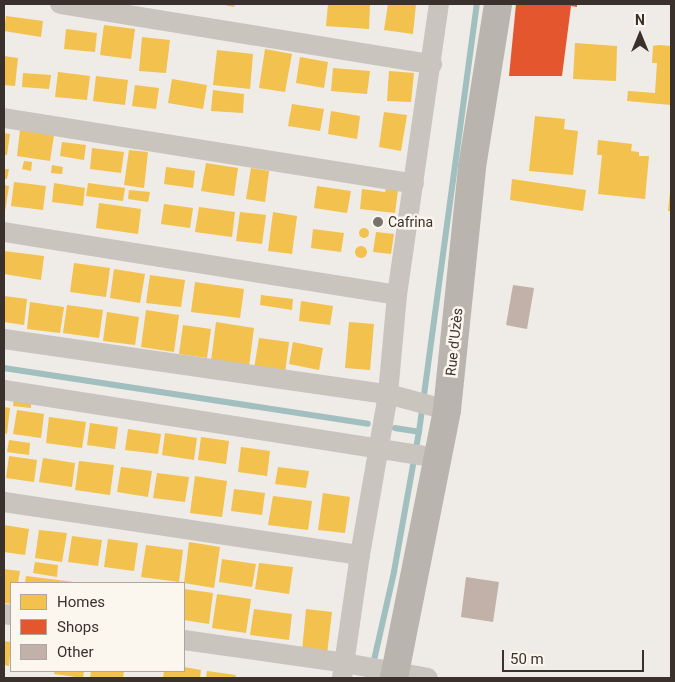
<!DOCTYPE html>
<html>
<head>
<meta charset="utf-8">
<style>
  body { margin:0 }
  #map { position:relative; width:675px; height:682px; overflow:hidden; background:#efebe6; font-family:Roboto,sans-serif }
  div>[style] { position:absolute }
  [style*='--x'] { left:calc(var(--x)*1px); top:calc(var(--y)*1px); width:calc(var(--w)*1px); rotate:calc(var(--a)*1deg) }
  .homes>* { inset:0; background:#f2c14e }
  .round { border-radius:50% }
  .shops>* { inset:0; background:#e4572e }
  .stream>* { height:5.5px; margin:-2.75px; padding:0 2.75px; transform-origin:2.75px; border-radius:2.75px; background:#a2bfc0 }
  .building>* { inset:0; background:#c2b1a8 }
  .street>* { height:20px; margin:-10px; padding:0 10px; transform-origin:10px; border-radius:10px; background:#c9c4be }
  .secondary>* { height:28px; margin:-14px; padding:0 14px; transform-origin:14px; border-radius:14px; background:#b9b4ae }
  .dots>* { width:14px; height:14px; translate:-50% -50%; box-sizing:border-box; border:2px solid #fbf6ee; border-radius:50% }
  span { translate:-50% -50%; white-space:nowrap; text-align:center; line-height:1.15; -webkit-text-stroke:5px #fbf6ee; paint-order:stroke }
  .poi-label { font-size:14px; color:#3a312c }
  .left { translate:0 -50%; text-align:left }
  .street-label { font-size:14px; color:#3a312c }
  .frame { position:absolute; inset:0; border:5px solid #3a312c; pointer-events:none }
  .legend { position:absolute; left:10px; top:582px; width:175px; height:90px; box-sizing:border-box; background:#fbf6ee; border:1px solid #aea7a0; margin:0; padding:6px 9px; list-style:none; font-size:15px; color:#3a312c }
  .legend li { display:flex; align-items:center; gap:10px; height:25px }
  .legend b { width:25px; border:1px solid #aea7a0 }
  .north { position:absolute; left:615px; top:10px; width:50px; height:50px; -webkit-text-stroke:4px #fbf6ee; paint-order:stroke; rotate:0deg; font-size:14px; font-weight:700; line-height:20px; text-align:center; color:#3a312c }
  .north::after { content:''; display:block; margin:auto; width:18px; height:22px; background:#3a312c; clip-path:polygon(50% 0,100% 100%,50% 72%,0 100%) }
  .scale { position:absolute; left:502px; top:650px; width:142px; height:22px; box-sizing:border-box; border:2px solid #3a312c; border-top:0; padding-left:6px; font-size:15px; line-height:18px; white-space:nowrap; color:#3a312c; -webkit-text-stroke:4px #fbf6ee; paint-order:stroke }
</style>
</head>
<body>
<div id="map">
  <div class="homes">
    <i style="clip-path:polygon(219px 4px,235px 4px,234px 7px)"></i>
    <i style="clip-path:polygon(328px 4px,370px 4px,369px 29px,326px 26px)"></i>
    <i style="clip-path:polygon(388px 4px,416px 4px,413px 34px,384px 30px)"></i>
    <i style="clip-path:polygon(6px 16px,43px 21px,41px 37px,4px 31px)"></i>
    <i style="clip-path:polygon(104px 25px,135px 29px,131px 59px,100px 55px)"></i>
    <i style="clip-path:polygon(66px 29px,97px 33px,95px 52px,64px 49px)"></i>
    <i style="clip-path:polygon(142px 37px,170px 40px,166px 73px,139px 71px)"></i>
    <i style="clip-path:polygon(575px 43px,617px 46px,616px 81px,573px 79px)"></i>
    <i style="clip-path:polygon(659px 45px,671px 46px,671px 105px,627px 101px,628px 91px,655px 93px,657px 63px,652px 63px,653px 46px)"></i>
    <i style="clip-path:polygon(265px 49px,292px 54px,285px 92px,259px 88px)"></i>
    <i style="clip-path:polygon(217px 50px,253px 54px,250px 89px,213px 85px)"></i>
    <i style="clip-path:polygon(4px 56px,18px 58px,15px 86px,4px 85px)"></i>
    <i style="clip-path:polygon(300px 57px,328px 62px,324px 88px,296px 83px)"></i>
    <i style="clip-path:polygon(333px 68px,370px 71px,367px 94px,331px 91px)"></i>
    <i style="clip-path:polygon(389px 71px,414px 73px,411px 102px,387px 101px)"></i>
    <i style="clip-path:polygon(58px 72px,90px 76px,87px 100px,55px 97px)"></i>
    <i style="clip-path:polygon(23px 73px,51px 75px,49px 89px,22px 87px)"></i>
    <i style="clip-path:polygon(96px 76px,128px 80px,125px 105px,93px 101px)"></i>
    <i style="clip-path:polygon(172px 79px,207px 85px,203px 109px,168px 103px)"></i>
    <i style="clip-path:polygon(135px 85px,159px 88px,156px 109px,132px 106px)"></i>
    <i style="clip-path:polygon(213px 90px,244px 94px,243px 113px,211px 111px)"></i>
    <i style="clip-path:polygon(292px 104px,324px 109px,320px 131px,288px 126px)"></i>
    <i style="clip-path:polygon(331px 111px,360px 116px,357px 139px,328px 134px)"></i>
    <i style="clip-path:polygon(384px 112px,407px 115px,401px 151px,379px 147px)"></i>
    <i style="clip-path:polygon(535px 116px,565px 119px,564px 129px,578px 131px,573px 175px,529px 171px)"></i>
    <i style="clip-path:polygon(20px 130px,54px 135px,50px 161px,17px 156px)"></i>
    <i style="clip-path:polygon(4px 133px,10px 134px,7px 155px,4px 155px)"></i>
    <i style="clip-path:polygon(598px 140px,632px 144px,631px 151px,639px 152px,639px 156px,649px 156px,645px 199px,598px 194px,602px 155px,597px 155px)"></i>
    <i style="clip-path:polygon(62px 142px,86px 145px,84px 160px,60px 156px)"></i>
    <i style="clip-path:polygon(92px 148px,124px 152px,121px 173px,90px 169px)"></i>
    <i style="clip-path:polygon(129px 150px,148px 152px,144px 188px,124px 185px)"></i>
    <i style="clip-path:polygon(24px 161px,32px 162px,31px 171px,22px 169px)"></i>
    <i style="clip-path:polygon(206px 163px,238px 168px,234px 196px,201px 191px)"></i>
    <i style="clip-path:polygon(52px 165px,63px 167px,62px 174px,51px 173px)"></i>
    <i style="clip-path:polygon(166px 167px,195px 171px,193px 188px,164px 184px)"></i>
    <i style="clip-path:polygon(251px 168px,269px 171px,265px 202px,246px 199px)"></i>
    <i style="clip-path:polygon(4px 169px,9px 169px,7px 179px,4px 179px)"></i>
    <i style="clip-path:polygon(512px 179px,586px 190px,583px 211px,510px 200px)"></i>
    <i style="clip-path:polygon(14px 182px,46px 186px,43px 210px,11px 206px)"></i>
    <i style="clip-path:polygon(54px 183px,85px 188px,83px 206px,52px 202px)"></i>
    <i style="clip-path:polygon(88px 183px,125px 188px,123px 201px,86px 196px)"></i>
    <i style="clip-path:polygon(4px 185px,9px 186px,5px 212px,4px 212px)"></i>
    <i style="clip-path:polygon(317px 186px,351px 191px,347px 213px,314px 208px)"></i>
    <i style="clip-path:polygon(362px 189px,385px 192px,386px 189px,398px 190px,395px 213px,360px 209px)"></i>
    <i style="clip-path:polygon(129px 190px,150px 192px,148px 202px,128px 199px)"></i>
    <i style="clip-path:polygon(670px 191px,671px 191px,671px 211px,668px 211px)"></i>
    <i style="clip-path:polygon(99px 203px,141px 209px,138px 234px,96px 228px)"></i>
    <i style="clip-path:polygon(164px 204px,193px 208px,190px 228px,161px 224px)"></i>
    <i style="clip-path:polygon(199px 207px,235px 212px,232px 237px,195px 232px)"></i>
    <i style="clip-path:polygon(240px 212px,266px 215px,262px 244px,236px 241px)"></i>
    <i style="clip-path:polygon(273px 212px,297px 216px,292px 254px,268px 251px)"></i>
    <i class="round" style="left:359px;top:228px;width:10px;height:10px"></i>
    <i style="clip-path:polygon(313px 229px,344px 233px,341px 252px,311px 248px)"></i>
    <i style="clip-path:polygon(376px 232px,394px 234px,391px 254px,373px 252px)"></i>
    <i class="round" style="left:355px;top:246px;width:12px;height:12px"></i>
    <i style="clip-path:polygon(4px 251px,44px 256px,41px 280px,4px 274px)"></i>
    <i style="clip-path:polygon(74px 263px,110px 268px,106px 297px,70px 292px)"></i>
    <i style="clip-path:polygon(114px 269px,145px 274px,140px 303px,110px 298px)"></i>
    <i style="clip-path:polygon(150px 275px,185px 280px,181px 307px,146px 303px)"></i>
    <i style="clip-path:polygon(195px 282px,244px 289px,240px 318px,191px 312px)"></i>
    <i style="clip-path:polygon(261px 295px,293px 299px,292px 310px,260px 305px)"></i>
    <i style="clip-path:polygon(4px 296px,27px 299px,24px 325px,4px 322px)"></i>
    <i style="clip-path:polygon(301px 301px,333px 306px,330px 325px,299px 321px)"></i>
    <i style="clip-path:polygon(30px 302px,64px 307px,60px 333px,27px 329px)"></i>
    <i style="clip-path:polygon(67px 305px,103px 310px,99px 338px,63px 333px)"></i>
    <i style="clip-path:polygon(146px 310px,179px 315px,174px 352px,141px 347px)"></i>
    <i style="clip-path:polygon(107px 312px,139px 317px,135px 345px,103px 341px)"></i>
    <i style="clip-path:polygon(216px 322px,254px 328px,249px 366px,211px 361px)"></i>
    <i style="clip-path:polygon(349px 322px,374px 324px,370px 370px,345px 368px)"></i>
    <i style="clip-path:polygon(183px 325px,211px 329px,207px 358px,179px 354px)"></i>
    <i style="clip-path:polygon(259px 338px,289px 342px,285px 373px,254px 369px)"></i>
    <i style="clip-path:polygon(293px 342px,323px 348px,319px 370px,289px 364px)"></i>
    <i style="clip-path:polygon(14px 399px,31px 402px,31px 408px,13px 406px)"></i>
    <i style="clip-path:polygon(4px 407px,10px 408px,7px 434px,4px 433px)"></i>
    <i style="clip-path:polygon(17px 410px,44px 414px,41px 438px,13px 434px)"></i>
    <i style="clip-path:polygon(49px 417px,86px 422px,82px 448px,46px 443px)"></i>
    <i style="clip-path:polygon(90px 423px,118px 427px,115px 449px,87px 445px)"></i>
    <i style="clip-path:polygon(128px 429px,161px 434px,158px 454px,125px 450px)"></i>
    <i style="clip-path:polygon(165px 433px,197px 438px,194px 460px,162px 455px)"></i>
    <i style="clip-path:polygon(201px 437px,229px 441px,226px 464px,198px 460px)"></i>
    <i style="clip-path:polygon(9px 440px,30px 443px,29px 455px,7px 452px)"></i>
    <i style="clip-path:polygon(241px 447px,270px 451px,267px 476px,238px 472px)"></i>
    <i style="clip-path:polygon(9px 456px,37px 460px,34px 482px,6px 478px)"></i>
    <i style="clip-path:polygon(43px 458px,75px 463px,72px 487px,39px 482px)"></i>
    <i style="clip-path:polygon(79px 461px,114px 465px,110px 495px,75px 490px)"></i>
    <i style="clip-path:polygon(121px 467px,152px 471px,148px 497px,117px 492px)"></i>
    <i style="clip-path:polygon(278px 467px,309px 471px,306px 488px,275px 484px)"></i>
    <i style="clip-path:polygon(157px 473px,189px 477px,185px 502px,153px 498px)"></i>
    <i style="clip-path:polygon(195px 476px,227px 481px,222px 517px,190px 513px)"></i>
    <i style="clip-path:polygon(234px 489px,265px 493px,262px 515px,231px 511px)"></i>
    <i style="clip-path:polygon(323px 493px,350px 497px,345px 533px,318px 530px)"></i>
    <i style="clip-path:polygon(273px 496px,312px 501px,308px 530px,268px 525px)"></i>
    <i style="clip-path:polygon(4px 525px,29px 529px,25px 555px,4px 552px)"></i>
    <i style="clip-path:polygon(39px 530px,67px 533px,62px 562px,35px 558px)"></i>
    <i style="clip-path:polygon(72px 536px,102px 540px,98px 566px,68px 562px)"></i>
    <i style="clip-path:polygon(108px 539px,138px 543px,134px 571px,104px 567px)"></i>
    <i style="clip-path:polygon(189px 542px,220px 547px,214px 588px,184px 583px)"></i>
    <i style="clip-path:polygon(146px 545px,183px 550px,179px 582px,141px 577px)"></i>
    <i style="clip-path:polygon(222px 559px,256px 564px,252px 587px,219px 582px)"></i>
    <i style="clip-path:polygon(35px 562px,58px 565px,57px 577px,33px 573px)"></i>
    <i style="clip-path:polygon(259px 563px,293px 567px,289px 594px,255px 589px)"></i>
    <i style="clip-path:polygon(4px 569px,20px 571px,18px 583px,11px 583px,11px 604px,4px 603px)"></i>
    <i style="clip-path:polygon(26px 576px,74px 582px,74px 583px,25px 583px)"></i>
    <i style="clip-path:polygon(184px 589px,213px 593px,209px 624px,184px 620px)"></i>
    <i style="clip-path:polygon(217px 594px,251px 599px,246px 633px,212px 628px)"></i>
    <i style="clip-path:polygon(254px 609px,292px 614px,289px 640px,250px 635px)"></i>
    <i style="clip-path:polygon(306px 609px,332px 612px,327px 654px,302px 651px)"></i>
    <i style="clip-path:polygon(4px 641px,11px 642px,9px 666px,4px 665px)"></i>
    <i style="clip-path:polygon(184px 667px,201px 670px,200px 678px,163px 678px,164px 671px,184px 671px)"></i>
    <i style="clip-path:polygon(55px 671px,84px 671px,83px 678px,54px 674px)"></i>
    <i style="clip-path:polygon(91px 671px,124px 671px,123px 678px,90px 678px)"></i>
    <i style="clip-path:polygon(207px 671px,236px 675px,235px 678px,206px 678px)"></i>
  </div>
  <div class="shops">
    <i style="clip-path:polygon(516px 4px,577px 4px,577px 7px,571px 6px,562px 76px,509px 76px)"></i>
  </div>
  <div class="stream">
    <i style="--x:4;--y:368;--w:368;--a:8.7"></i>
    <i style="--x:395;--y:428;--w:24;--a:9"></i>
    <i style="--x:370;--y:678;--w:109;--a:-77.2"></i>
    <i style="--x:394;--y:572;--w:142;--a:-79.9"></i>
    <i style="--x:419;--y:432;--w:432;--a:-82.3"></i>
  </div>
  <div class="building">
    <i style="clip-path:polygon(513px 285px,534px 288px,527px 329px,506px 325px)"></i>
    <i style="clip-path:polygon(466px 577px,499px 582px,493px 622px,461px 617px)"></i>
  </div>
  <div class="street">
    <i style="--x:60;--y:4;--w:377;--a:9.2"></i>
    <i style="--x:4;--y:118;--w:415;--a:9.1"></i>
    <i style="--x:4;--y:232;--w:398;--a:9.1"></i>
    <i style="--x:4;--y:339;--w:388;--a:8.2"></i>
    <i style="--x:388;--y:394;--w:61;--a:15.2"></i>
    <i style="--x:4;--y:390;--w:437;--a:8.9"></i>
    <i style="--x:4;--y:502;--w:360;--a:8.5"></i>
    <i style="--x:4;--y:614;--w:7;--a:8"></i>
    <i style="--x:184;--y:640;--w:163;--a:8.1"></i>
    <i style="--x:345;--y:663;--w:84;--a:10.2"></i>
    <i style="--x:342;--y:678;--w:124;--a:-81.7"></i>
    <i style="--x:360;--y:555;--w:163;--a:-80.1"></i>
    <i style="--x:388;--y:394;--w:99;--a:-84.8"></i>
    <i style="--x:397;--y:295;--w:294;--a:-81.8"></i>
  </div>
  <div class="secondary">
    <i style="--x:394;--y:678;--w:273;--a:-78.8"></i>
    <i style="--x:447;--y:410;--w:244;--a:-84.1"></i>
    <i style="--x:472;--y:167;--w:165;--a:-80.9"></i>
  </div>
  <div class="dots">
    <i style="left:378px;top:222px;background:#79726d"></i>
  </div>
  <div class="poi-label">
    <span class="left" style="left:388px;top:222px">Cafrina</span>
  </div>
  <div class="street-label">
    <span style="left:454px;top:342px;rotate:-84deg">Rue d'Uzès</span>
  </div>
  <div class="frame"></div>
  <ul class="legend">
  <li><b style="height:14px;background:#f2c14e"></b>Homes</li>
  <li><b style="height:14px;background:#e4572e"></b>Shops</li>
  <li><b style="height:14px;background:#c2b1a8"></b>Other</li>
  </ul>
  <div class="north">N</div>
  <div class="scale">50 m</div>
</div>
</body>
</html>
